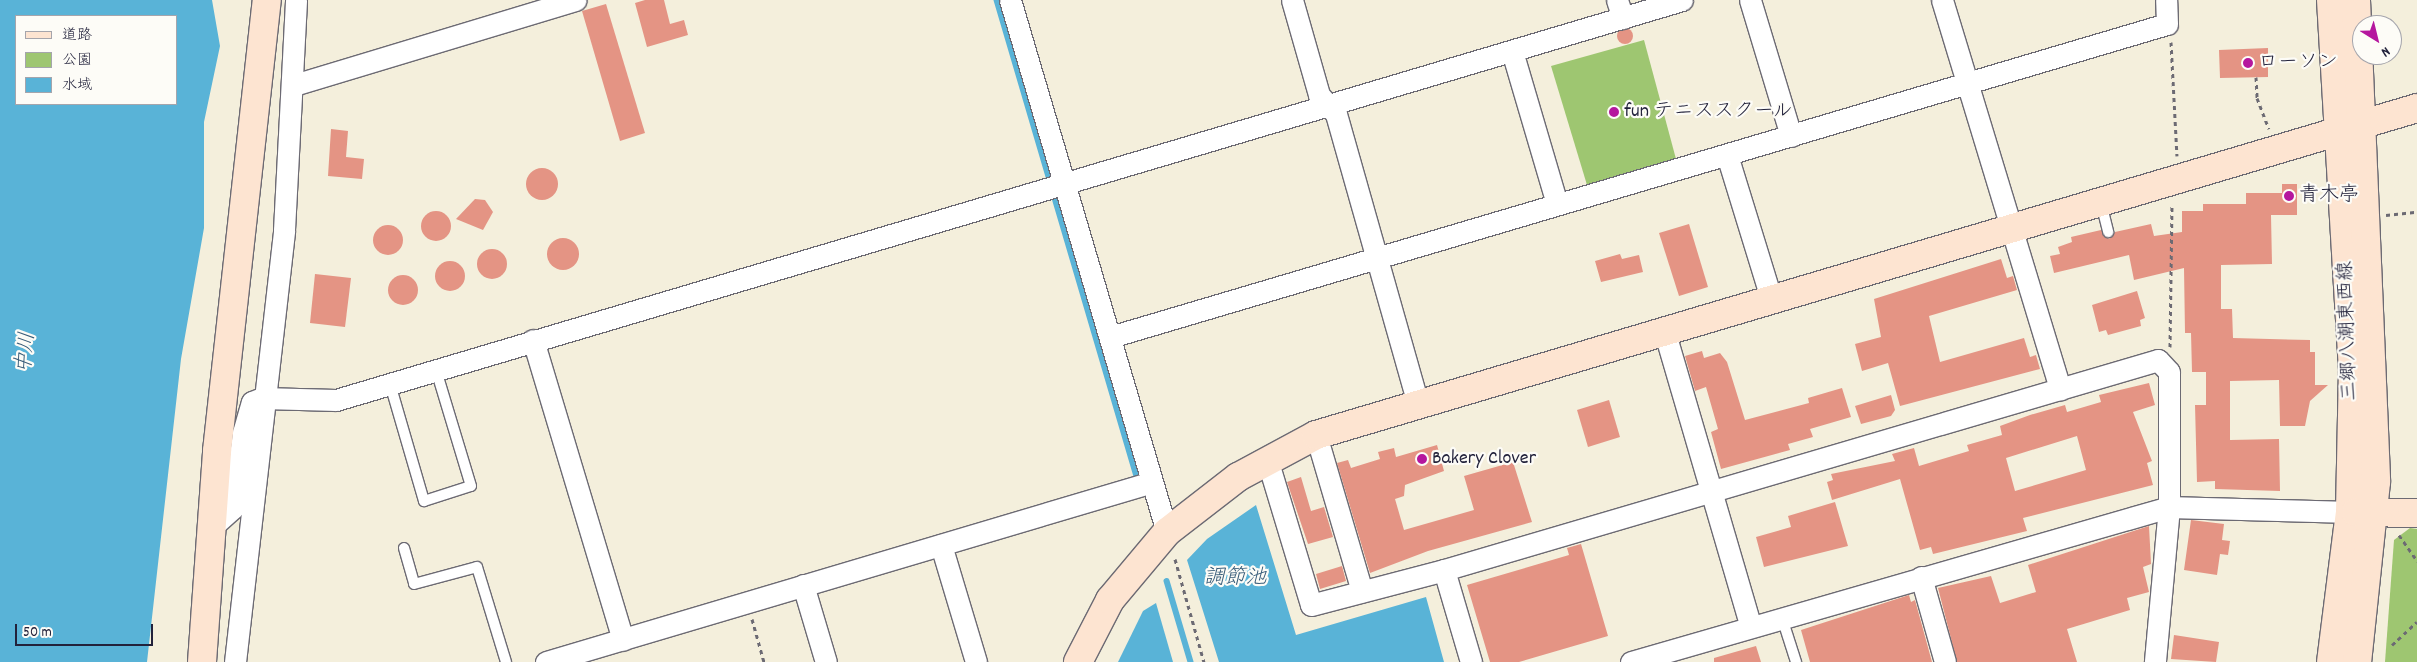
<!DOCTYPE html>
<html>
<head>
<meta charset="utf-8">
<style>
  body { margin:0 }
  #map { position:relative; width:2417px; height:662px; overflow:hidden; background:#f4efdc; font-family:Dekko,"Klee One",sans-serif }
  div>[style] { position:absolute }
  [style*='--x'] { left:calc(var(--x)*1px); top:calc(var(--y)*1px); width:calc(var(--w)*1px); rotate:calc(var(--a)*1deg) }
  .green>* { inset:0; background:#9ec671 }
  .water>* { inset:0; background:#59b3d7 }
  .stream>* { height:5.5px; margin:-2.75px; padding:0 2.75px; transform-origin:2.75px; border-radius:2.75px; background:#59b3d7 }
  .building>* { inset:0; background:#e49484 }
  .round { border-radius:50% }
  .path>* { height:3px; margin-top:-1.5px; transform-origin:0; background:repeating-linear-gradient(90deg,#6c6a73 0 4px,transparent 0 8px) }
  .roads { filter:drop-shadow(1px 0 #6c6a73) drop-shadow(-1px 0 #6c6a73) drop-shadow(0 1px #6c6a73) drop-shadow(0 -1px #6c6a73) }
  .lane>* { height:10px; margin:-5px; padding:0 5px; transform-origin:5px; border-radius:5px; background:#fff }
  .street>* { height:21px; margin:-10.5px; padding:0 10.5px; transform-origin:10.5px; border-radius:10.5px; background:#fff }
  .secondary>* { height:28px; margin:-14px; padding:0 14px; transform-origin:14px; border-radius:14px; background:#fde4d1 }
  .dots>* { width:14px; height:14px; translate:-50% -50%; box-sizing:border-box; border:2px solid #fdfcf7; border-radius:50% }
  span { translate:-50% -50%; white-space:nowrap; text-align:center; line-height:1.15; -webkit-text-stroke:4.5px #fdfcf7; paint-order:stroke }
  .poi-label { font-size:20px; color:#22223b }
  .left { translate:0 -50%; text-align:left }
  .street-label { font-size:20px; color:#22223b }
  .water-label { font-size:21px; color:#385c79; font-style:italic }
  .legend { position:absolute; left:15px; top:15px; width:162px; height:90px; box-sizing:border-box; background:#fdfcf7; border:1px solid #a5a5ac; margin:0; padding:6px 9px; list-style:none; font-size:15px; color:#22223b }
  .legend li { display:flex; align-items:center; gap:10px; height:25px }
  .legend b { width:25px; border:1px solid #a5a5ac }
  .north { position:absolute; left:2352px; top:15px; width:50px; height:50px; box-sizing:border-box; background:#fdfcf7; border:1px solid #a5a5ac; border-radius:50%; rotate:144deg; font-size:14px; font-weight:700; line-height:20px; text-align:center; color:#22223b }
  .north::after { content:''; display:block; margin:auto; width:18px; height:22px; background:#b5179e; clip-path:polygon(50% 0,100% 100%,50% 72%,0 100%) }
  .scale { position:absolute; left:15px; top:624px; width:138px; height:22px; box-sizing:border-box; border:2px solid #22223b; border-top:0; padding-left:6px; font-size:15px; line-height:18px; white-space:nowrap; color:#22223b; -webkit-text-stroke:4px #fdfcf7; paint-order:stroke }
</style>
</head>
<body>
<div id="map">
  <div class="green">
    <i style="clip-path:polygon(1644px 40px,1676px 159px,1587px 185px,1551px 66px)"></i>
    <i style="clip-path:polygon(2410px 528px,2417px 529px,2417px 662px,2385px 662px,2394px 540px)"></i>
  </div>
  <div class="water">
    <i style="clip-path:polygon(evenodd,0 0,212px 0,220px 46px,204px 122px,204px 228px,181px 359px,147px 662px,0 662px,0 0,176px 16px,176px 104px,16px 104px,16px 16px,176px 16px)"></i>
    <i style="clip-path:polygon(1256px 505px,1296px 635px,1426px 597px,1444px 662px,1219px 662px,1187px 560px,1207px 539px)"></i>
    <i style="clip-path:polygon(1156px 603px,1173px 662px,1118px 662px,1143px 611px)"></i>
  </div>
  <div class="stream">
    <i style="--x:997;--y:0;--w:191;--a:73.6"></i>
    <i style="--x:1053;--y:191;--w:301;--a:73.6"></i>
    <i style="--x:1167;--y:581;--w:84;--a:73.5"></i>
  </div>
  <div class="building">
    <i style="clip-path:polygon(645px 0,664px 0,670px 24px,684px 20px,688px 35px,647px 47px,635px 3px)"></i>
    <i style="clip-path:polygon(606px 4px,645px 133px,620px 141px,582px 11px)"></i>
    <i class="round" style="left:1617px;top:28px;width:16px;height:16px"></i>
    <i style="clip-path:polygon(2268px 48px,2268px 77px,2220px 78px,2219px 50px)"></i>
    <i style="clip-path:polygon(331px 129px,348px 131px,346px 157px,364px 159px,362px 179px,328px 176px)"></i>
    <i class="round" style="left:526px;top:168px;width:32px;height:32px"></i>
    <i style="clip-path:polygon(2282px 184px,2297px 184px,2297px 215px,2271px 215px,2272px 264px,2221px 265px,2221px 309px,2232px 309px,2233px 338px,2310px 340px,2310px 352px,2315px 352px,2315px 385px,2328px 385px,2310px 401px,2305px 426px,2280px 426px,2279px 380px,2230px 381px,2230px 440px,2279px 439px,2280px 491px,2215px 489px,2215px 481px,2197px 482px,2195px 405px,2206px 405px,2206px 372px,2192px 372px,2191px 333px,2185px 333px,2184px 268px,2134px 280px,2129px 255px,2054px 273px,2050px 256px,2060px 254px,2058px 247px,2072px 242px,2071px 237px,2101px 230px,2109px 239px,2115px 232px,2151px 224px,2154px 236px,2182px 232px,2182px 211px,2203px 211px,2203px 204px,2246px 204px,2246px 193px,2282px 193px)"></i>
    <i style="clip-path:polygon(475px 199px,485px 200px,493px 212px,483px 230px,456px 219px)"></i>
    <i class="round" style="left:421px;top:211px;width:30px;height:30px"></i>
    <i style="clip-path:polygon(1689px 224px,1708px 287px,1679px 296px,1659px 233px)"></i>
    <i class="round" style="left:373px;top:225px;width:30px;height:30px"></i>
    <i class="round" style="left:547px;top:238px;width:32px;height:32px"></i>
    <i class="round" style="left:477px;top:249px;width:30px;height:30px"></i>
    <i style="clip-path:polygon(1620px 254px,1622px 259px,1639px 255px,1643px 272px,1601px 282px,1595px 261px)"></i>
    <i style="clip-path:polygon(2001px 259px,2007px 278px,2013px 276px,2017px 290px,1929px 316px,1940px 362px,2024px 338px,2030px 357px,2036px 355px,2040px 369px,1900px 406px,1888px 363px,1862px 371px,1855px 344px,1881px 337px,1874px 299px)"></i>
    <i class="round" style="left:435px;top:261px;width:30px;height:30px"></i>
    <i style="clip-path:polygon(315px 274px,351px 278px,345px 327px,310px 323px)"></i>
    <i class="round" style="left:388px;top:275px;width:30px;height:30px"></i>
    <i style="clip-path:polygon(2137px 291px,2145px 318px,2140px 320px,2141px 326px,2108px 335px,2106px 330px,2099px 332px,2092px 305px)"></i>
    <i style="clip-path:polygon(1702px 351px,1704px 358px,1720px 353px,1727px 362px,1745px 420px,1809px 403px,1808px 398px,1842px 388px,1851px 417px,1810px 429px,1813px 437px,1788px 444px,1790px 450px,1721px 469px,1711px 432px,1718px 429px,1706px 387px,1695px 391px,1685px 356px)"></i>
    <i style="clip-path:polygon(evenodd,2149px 383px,2155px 405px,2133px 412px,2152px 461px,2147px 463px,2153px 485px,2023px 518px,2027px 531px,1933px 554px,1931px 547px,1920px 550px,1900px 479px,1832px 500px,1827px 482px,1833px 480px,1831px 474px,1895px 461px,1892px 454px,1914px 448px,1919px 466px,1969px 451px,1967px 445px,2002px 435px,2000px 426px,2030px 415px,2065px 405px,2067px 412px,2101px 402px,2099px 395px,2149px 383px,2077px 436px,2086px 470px,2015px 491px,2006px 458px,2077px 436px)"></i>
    <i style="clip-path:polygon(1891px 395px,1895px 410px,1891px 416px,1861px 424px,1855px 406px)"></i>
    <i style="clip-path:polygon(1609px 400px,1620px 437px,1588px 447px,1577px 410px)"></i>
    <i style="clip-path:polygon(1437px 445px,1444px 471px,1405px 485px,1404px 496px,1395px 499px,1404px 530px,1474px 510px,1464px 476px,1513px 462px,1532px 522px,1428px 551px,1370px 573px,1337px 463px,1348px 460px,1351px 468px,1380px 459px,1378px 452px,1394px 448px,1396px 457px)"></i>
    <i style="clip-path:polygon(1301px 477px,1311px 511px,1324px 507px,1333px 537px,1308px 544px,1287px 482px)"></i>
    <i style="clip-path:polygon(1835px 502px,1848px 546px,1764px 567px,1756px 537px,1791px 527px,1788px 516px)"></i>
    <i style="clip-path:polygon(2191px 520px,2224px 524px,2222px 540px,2230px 541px,2228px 555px,2220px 554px,2217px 575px,2184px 570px)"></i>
    <i style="clip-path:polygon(2149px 526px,2151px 564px,2143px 567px,2149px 592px,2127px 598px,2130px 610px,2067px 629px,2077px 662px,1957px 662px,1938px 588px,1991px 576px,2000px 603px,2036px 592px,2028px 565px)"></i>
    <i style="clip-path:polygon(1581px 544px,1608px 636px,1519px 662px,1490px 662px,1467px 585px,1569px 555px,1567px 548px)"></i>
    <i style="clip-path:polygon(1342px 566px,1346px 581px,1320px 589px,1316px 574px)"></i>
    <i style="clip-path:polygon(1909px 595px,1911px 602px,1915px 600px,1932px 662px,1810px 662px,1801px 630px)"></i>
    <i style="clip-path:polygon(2174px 635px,2219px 642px,2216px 662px,2171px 659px)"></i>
    <i style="clip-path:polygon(1756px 646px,1761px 662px,1714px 662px,1714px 658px)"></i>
  </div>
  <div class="path">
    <i style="--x:2171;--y:42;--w:114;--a:87"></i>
    <i style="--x:2256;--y:77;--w:21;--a:87"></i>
    <i style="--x:2257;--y:98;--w:33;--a:69"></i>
    <i style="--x:2386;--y:215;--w:31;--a:-6"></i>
    <i style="--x:2170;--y:347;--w:143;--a:-89.2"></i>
    <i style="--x:2399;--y:535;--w:32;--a:55"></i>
    <i style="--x:1175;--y:559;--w:107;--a:74.3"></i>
    <i style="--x:752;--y:619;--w:45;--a:74.4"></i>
    <i style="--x:2392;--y:645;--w:34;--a:-43"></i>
  </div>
  <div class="roads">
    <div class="lane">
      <i style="--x:2101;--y:203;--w:30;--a:76"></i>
      <i style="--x:390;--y:384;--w:122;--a:73.8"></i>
      <i style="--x:424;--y:501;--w:49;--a:-17.7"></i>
      <i style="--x:471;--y:486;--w:121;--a:-106.8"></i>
      <i style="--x:404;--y:548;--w:37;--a:74"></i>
      <i style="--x:414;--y:584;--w:65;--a:-15.1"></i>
      <i style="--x:477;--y:567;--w:99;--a:73"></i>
      <i style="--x:1782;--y:618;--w:46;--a:72.3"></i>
    </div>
    <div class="street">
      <i style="--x:1010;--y:0;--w:555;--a:73.56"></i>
      <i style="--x:1292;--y:0;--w:99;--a:74.1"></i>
      <i style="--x:1319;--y:95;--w:25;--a:48"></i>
      <i style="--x:1336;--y:114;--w:300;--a:74.2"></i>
      <i style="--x:1617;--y:0;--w:19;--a:72"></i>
      <i style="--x:1750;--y:0;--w:142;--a:73.2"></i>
      <i style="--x:1942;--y:0;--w:407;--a:73.1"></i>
      <i style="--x:1512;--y:51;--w:159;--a:73.6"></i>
      <i style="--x:294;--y:85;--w:294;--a:-16.8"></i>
      <i style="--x:1727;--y:155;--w:150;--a:72.9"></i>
      <i style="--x:1664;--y:330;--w:309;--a:73.7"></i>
      <i style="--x:1110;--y:337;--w:1102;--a:-16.5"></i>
      <i style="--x:2167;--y:24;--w:24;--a:-92"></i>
      <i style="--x:533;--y:340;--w:313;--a:73.3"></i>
      <i style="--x:1316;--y:435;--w:163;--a:73.6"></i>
      <i style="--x:1267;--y:459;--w:152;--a:73.2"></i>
      <i style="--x:1311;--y:605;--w:138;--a:-14.7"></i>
      <i style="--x:1444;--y:570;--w:744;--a:-16.39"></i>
      <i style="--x:2158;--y:360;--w:16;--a:47"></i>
      <i style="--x:2169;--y:372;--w:135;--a:90"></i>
      <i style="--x:2169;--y:507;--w:156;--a:95.2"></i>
      <i style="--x:213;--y:526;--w:27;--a:-42"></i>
      <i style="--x:233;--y:508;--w:76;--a:-82.4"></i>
      <i style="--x:243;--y:433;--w:32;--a:-74"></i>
      <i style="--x:252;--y:402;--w:11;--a:-22"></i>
      <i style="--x:262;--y:398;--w:74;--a:1.5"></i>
      <i style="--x:336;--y:400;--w:1404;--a:-16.55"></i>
      <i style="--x:941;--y:545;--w:122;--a:73.3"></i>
      <i style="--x:1444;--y:570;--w:96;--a:73.6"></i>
      <i style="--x:1921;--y:577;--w:88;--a:74.2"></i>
      <i style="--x:803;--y:585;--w:80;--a:73.4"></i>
      <i style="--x:235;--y:662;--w:435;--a:-83.5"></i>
      <i style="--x:284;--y:230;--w:230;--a:-87"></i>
      <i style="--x:546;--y:662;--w:632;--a:-16.54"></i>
      <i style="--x:1631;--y:662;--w:560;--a:-16.07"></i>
      <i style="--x:2169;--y:507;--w:181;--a:1.6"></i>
    </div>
    <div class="secondary">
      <i style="--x:2331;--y:0;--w:369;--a:86.6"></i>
      <i style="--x:2353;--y:368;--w:144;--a:91.2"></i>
      <i style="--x:2350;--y:512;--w:151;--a:97.2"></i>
      <i style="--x:2356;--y:0;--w:482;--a:87.6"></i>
      <i style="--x:2376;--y:482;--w:181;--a:96"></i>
      <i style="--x:2356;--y:512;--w:61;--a:0.9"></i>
      <i style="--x:202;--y:662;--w:212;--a:-85.9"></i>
      <i style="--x:217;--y:451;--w:454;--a:-83.7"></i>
      <i style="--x:1078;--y:662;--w:70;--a:-62.7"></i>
      <i style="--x:1110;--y:600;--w:89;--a:-50"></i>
      <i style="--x:1167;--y:532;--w:90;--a:-37.8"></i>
      <i style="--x:1238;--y:477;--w:89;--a:-28.3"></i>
      <i style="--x:1316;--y:435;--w:1149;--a:-16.54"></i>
    </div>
  </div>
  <div class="dots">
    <i style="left:2248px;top:63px;background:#b5179e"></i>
    <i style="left:1614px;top:112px;background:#b5179e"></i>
    <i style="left:2289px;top:196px;background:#b5179e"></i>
    <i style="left:1422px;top:459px;background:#b5179e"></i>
  </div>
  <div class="poi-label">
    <span class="left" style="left:2258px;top:63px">ローソン</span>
    <span class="left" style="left:1624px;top:112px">fun テニススクール</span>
    <span class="left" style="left:2299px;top:196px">青木亭</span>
    <span class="left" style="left:1432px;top:459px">Bakery Clover</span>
  </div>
  <div class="street-label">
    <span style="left:2349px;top:331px;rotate:-92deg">三郷八潮東西線</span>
  </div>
  <div class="water-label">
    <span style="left:27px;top:353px;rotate:-84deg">中川</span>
    <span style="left:1235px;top:579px">調節池</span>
  </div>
  <ul class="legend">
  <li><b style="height:6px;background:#fde4d1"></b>道路</li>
  <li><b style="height:14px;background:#9ec671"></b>公園</li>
  <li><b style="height:14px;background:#59b3d7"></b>水域</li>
  </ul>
  <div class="north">N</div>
  <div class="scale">50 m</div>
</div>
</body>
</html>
